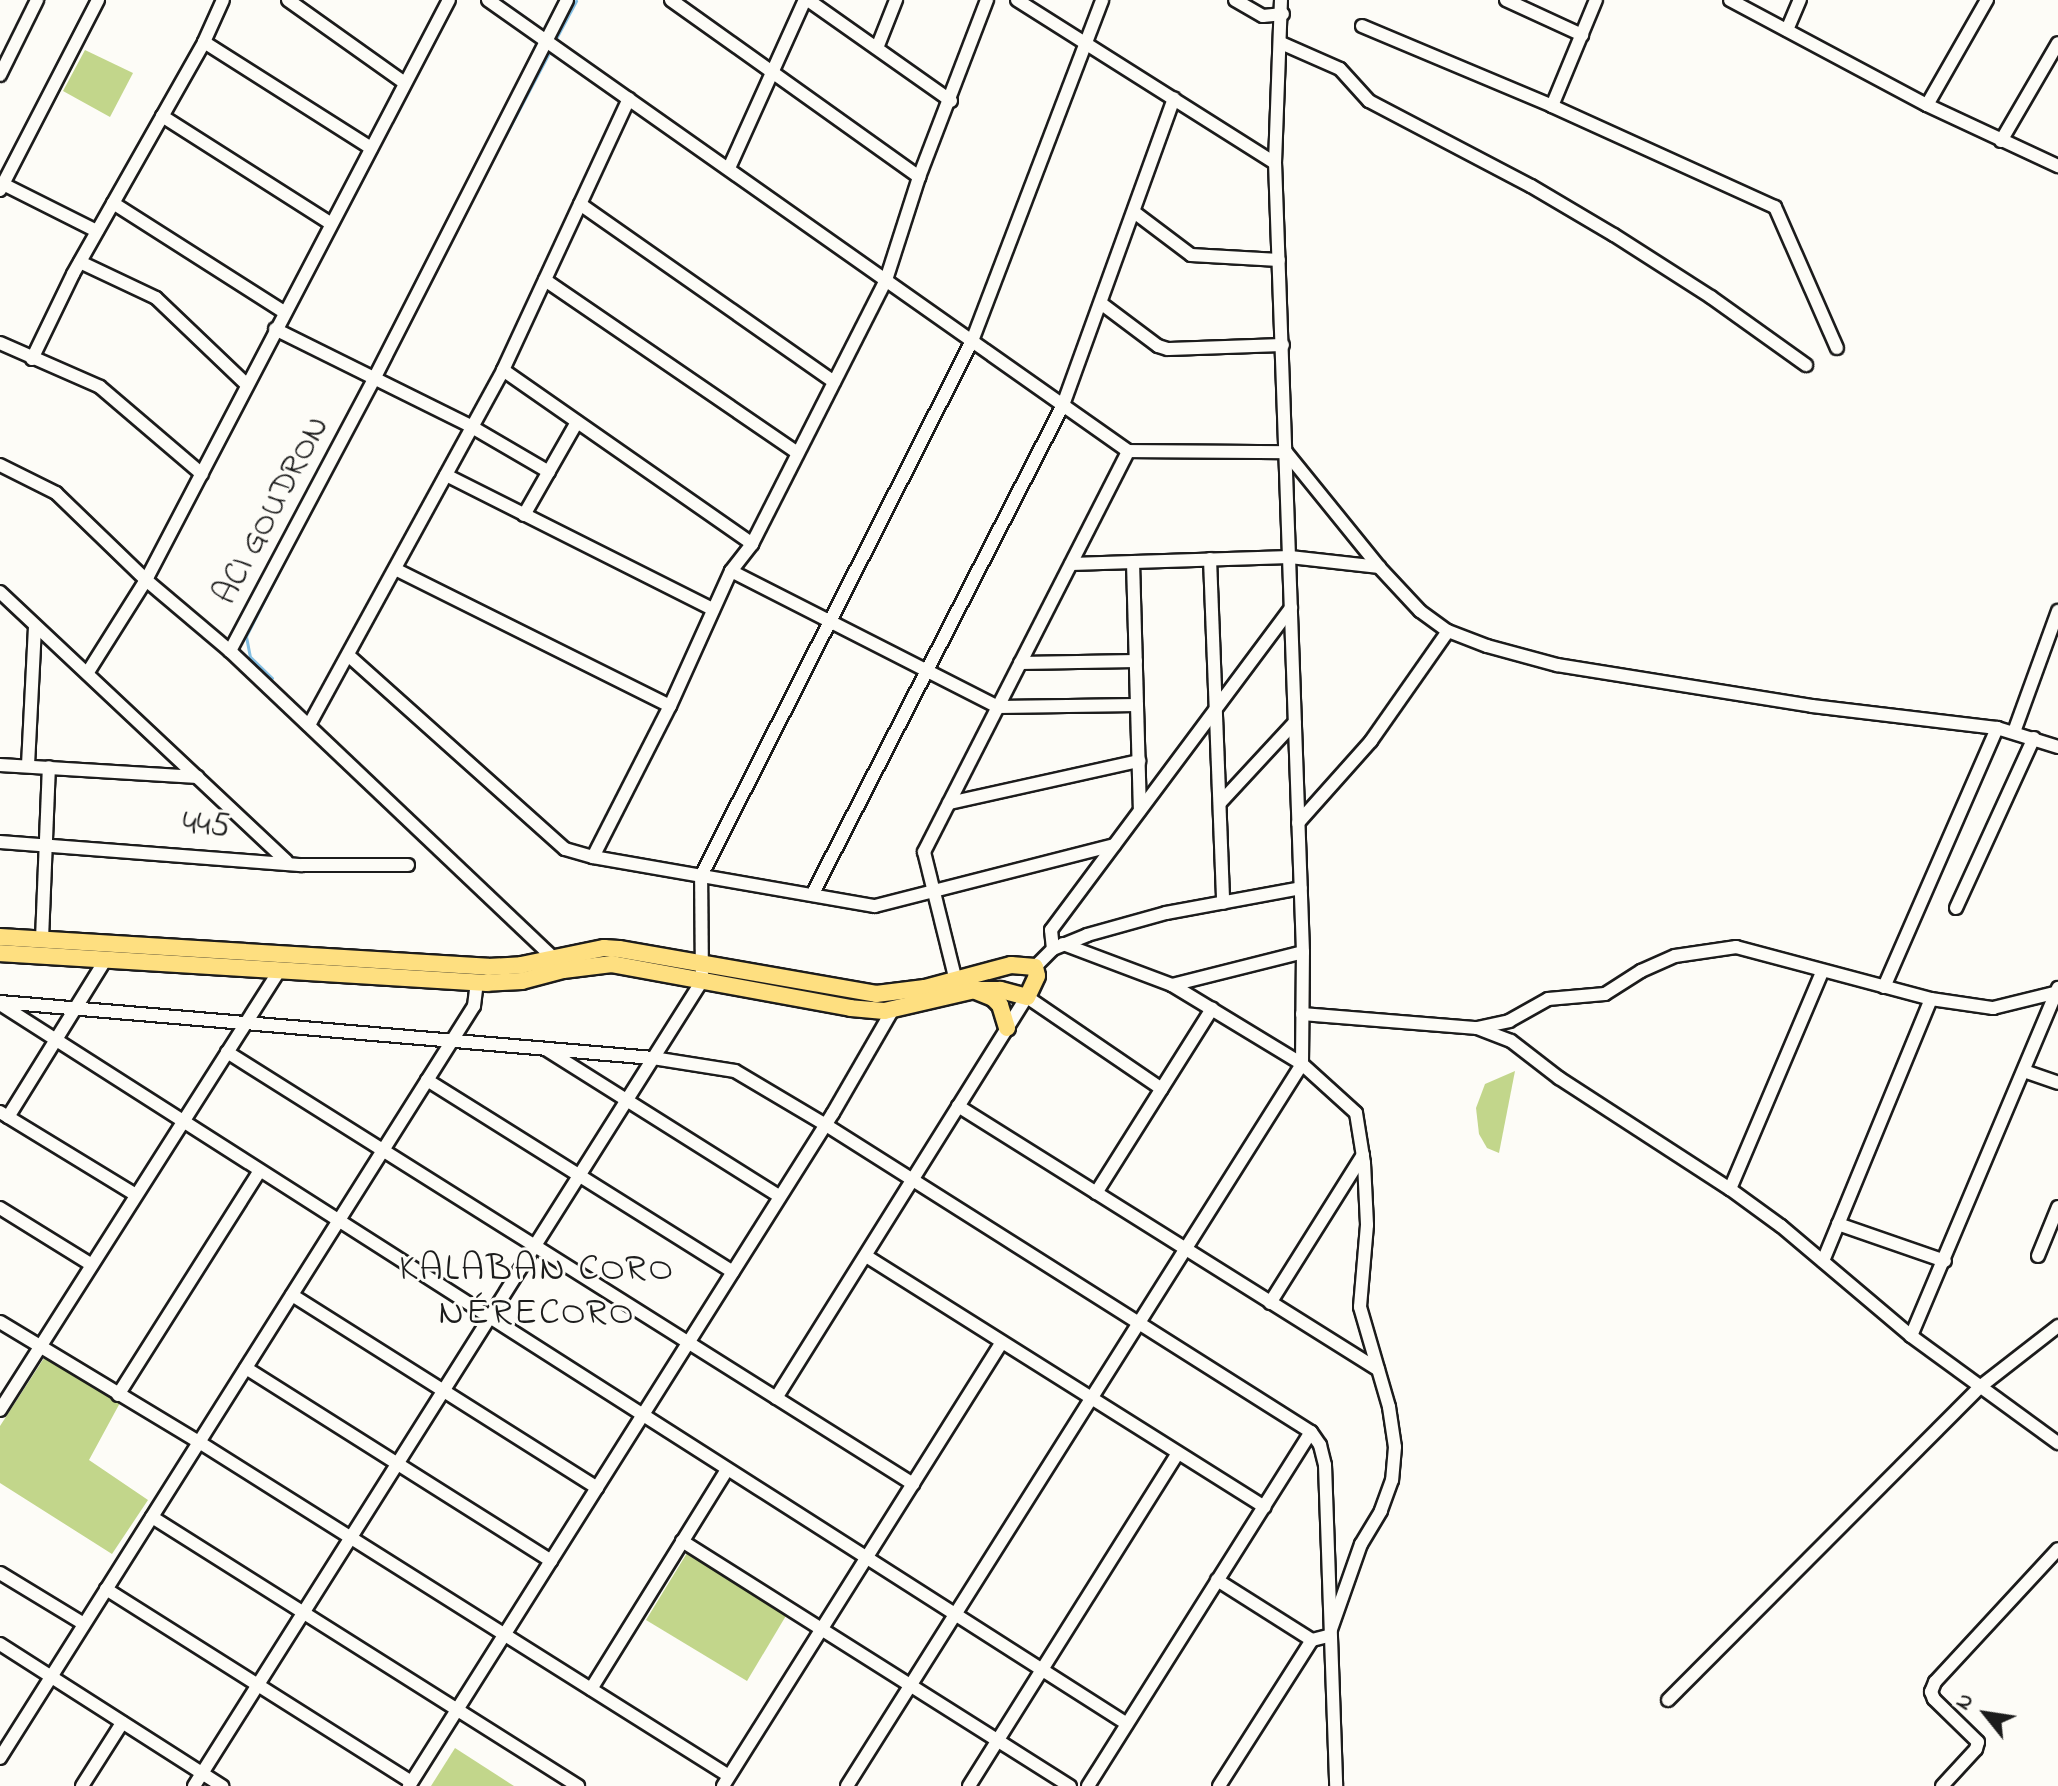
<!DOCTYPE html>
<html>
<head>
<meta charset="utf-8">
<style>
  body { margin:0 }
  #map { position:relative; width:2058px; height:1786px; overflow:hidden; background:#fdfcf7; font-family:"Indie Flower",sans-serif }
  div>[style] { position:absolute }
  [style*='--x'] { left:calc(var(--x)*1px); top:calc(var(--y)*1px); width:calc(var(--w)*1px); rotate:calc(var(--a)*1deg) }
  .green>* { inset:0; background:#c2d68b }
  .stream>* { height:3px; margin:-1.5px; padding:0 1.5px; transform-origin:1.5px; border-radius:1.5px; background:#85c0e4 }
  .roads { filter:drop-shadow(2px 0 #1c1c1c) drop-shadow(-2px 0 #1c1c1c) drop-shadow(0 2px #1c1c1c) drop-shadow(0 -2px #1c1c1c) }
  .minor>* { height:12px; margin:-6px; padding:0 6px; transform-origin:6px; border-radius:6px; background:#fdfcf7 }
  .major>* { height:16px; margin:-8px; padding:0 8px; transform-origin:8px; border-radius:8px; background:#fedf80 }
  span { translate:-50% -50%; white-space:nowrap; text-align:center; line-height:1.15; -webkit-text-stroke:6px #fdfcf7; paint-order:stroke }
  .street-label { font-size:34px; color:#1c1c1c }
  .quarter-label { font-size:38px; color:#1c1c1c; letter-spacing:2px }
  .north { position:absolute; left:1946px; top:1674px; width:80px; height:80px; -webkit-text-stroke:6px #fdfcf7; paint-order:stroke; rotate:300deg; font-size:22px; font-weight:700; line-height:32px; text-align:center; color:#1c1c1c }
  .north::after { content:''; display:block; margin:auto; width:28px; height:36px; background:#1c1c1c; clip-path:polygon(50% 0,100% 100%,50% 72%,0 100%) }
</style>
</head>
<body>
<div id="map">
  <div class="green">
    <i style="clip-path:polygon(85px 50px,133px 73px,110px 117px,63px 91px)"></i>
    <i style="clip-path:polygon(1515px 1071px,1499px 1153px,1487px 1148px,1479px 1134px,1476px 1108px,1485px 1084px)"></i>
    <i style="clip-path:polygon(46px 1355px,121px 1401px,89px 1460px,148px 1500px,112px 1554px,0 1483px,0 1426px)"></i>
    <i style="clip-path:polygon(687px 1553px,787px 1614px,747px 1681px,646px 1620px)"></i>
    <i style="clip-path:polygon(455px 1748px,514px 1786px,431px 1786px)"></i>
  </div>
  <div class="stream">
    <i style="--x:553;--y:44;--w:49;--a:-61.9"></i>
    <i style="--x:505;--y:136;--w:96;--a:-62.1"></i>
    <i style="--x:272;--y:678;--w:30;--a:-136"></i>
    <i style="--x:250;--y:657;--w:21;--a:-101"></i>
    <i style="--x:246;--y:636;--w:108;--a:-63"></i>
  </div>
  <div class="roads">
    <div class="minor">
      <i style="--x:288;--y:0;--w:143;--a:35.4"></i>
      <i style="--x:488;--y:0;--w:783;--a:35.17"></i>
      <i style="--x:1128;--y:451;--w:158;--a:0.4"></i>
      <i style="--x:1286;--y:452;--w:148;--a:51"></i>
      <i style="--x:1379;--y:567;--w:60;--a:47"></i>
      <i style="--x:1420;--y:611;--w:34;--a:36"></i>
      <i style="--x:1448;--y:631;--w:42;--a:21"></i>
      <i style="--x:1487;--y:646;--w:73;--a:15.2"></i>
      <i style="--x:1557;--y:665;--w:258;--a:9.1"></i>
      <i style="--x:1812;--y:706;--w:186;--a:6.8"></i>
      <i style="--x:1997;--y:728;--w:64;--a:17.3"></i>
      <i style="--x:671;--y:0;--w:305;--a:35.5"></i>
      <i style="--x:808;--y:0;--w:175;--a:35.2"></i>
      <i style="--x:1017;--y:0;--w:305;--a:32.3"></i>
      <i style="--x:1235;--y:0;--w:32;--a:30"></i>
      <i style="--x:1263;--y:16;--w:20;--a:-6"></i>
      <i style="--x:1506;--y:0;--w:84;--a:24.7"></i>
      <i style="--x:1730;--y:0;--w:223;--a:28.1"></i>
      <i style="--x:1927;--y:105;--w:145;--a:25"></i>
      <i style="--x:1362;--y:26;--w:206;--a:22.8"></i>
      <i style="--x:1552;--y:106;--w:245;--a:24.4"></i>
      <i style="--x:1775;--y:207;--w:154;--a:66.3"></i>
      <i style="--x:1787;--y:30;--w:33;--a:-67"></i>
      <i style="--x:204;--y:42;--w:198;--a:32.4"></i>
      <i style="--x:1281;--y:43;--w:64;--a:23.8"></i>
      <i style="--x:1340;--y:69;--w:43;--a:47.8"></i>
      <i style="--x:1369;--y:101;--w:183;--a:27.7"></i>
      <i style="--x:1531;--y:186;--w:96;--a:30.6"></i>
      <i style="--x:1614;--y:235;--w:115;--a:32.6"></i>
      <i style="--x:1711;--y:297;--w:117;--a:35.6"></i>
      <i style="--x:877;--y:48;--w:52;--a:-68.4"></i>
      <i style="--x:0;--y:75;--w:84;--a:-63.7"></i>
      <i style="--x:1927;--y:105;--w:121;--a:-60.3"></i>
      <i style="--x:1552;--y:106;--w:115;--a:-67.5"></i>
      <i style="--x:162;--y:116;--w:199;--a:32.5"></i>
      <i style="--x:2001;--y:141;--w:113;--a:-59.8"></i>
      <i style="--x:729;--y:168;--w:184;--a:-65.7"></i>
      <i style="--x:3;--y:184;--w:105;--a:26.6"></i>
      <i style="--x:0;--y:190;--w:214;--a:-62.7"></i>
      <i style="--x:113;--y:203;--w:203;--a:32.5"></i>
      <i style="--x:580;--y:204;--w:310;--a:35"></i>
      <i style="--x:1134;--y:212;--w:71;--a:37"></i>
      <i style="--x:1191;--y:255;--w:88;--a:3.3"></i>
      <i style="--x:80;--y:262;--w:84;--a:25.3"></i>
      <i style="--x:156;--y:298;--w:124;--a:43.7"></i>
      <i style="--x:545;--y:280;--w:306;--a:34.4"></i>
      <i style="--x:1102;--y:304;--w:70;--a:36.9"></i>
      <i style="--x:1158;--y:346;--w:10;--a:17"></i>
      <i style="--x:1168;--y:349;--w:115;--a:-2"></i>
      <i style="--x:275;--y:329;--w:220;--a:26.4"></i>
      <i style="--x:472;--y:427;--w:89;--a:30.3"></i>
      <i style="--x:0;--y:343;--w:109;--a:23.7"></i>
      <i style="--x:100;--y:387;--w:134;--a:40.5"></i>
      <i style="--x:32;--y:359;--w:94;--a:-64.2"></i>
      <i style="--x:73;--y:274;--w:266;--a:-60.5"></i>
      <i style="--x:204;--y:42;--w:46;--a:-65.7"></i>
      <i style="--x:503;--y:370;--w:304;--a:34.9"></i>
      <i style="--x:0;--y:465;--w:63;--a:26.6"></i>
      <i style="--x:56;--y:493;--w:125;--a:44"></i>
      <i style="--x:146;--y:580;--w:110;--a:40.2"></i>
      <i style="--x:230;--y:651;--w:455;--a:43.5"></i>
      <i style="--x:446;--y:475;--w:299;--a:26.7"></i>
      <i style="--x:524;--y:515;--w:107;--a:-60.3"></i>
      <i style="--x:1210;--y:559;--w:344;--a:87.8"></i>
      <i style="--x:1133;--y:562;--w:248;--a:88.4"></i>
      <i style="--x:1071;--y:564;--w:219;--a:-1.8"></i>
      <i style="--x:1290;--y:557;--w:90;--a:6.4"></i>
      <i style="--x:395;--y:569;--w:307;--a:26.5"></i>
      <i style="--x:731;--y:571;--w:300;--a:27"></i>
      <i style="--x:998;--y:707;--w:139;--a:-0.8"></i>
      <i style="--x:0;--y:592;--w:393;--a:43.2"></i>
      <i style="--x:230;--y:651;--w:308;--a:-62.1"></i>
      <i style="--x:374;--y:379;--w:425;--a:-63"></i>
      <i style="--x:348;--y:655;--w:291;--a:41.8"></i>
      <i style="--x:565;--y:849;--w:29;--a:16"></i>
      <i style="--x:593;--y:857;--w:286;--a:9.9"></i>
      <i style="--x:875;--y:906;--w:247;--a:-14.3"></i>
      <i style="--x:1020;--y:663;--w:116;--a:-1"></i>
      <i style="--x:88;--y:672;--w:109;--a:-57.8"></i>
      <i style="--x:146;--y:580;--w:654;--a:-62.42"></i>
      <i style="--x:309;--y:725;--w:405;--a:-61.3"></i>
      <i style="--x:503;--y:370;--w:299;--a:-65.1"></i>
      <i style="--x:2014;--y:732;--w:129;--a:-70"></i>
      <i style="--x:0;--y:765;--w:198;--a:3.5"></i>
      <i style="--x:28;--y:765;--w:139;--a:-87.1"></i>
      <i style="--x:949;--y:803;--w:195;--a:-12.5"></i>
      <i style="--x:1220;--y:803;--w:110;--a:-47.2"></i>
      <i style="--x:1298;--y:823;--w:110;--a:-48.3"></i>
      <i style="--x:1371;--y:741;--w:134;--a:-55"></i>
      <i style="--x:0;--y:842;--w:303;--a:4.4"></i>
      <i style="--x:302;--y:865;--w:106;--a:0"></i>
      <i style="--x:593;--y:857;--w:169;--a:-63"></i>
      <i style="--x:670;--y:706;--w:148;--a:-65.7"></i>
      <i style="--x:731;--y:571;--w:34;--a:-52"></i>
      <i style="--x:752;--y:544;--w:296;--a:-63.1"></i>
      <i style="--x:886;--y:280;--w:108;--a:-72.2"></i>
      <i style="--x:919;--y:177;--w:190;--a:-69"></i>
      <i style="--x:812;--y:895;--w:551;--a:-62.88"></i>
      <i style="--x:1063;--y:405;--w:326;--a:-70.1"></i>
      <i style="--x:1956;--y:908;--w:187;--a:-65.4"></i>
      <i style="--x:42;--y:939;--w:172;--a:-87.7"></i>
      <i style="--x:1063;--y:944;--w:116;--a:20.6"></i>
      <i style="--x:1172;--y:985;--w:152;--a:31.3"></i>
      <i style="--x:1302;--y:1064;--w:73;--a:42.2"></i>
      <i style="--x:1356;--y:1113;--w:51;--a:80.9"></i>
      <i style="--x:1364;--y:1163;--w:62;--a:87.2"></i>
      <i style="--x:1367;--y:1225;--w:82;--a:94.9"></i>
      <i style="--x:1360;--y:1307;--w:104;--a:73.8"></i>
      <i style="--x:1389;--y:1407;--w:40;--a:81.5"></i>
      <i style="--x:1395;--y:1447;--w:33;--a:95"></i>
      <i style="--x:1392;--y:1480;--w:33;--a:110"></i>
      <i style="--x:1381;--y:1511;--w:39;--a:121"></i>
      <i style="--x:1361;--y:1544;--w:90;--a:109.4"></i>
      <i style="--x:1053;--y:949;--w:19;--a:-96"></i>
      <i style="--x:1051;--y:930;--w:402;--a:-53.3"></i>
      <i style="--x:1035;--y:967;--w:25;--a:-45"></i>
      <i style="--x:1053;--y:949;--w:37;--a:-22"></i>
      <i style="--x:1087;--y:935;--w:82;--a:-15.6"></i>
      <i style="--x:1166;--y:913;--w:137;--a:-10.5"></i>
      <i style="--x:956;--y:981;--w:133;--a:-103.9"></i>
      <i style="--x:924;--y:852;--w:450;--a:-63"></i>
      <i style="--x:1172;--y:985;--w:135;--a:-14.1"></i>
      <i style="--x:1884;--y:987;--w:283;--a:-66.4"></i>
      <i style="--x:0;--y:1002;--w:655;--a:4.9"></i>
      <i style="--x:653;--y:1058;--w:83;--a:9"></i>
      <i style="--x:735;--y:1071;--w:106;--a:30.7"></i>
      <i style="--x:826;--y:1125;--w:574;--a:32.33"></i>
      <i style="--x:1311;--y:1432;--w:16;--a:55"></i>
      <i style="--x:1320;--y:1445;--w:21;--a:76"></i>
      <i style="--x:1325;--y:1465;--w:321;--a:88"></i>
      <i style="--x:0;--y:1004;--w:1337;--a:32.57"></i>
      <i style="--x:1302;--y:1014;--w:176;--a:4.6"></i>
      <i style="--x:1477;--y:1028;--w:33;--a:-12"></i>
      <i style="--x:1509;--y:1021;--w:45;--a:-29.4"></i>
      <i style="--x:1548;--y:999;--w:57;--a:-5"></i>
      <i style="--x:1605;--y:994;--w:43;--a:-32.6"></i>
      <i style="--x:1641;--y:971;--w:37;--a:-24"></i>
      <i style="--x:1675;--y:956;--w:62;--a:-8.4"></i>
      <i style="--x:1736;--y:947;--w:202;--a:14.9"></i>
      <i style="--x:1931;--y:999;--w:63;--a:8.3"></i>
      <i style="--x:1993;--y:1008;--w:67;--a:-13.8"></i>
      <i style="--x:1477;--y:1028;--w:36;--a:21"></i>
      <i style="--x:1511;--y:1041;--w:61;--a:37.6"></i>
      <i style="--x:1559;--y:1078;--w:204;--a:33"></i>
      <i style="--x:1730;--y:1189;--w:63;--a:36"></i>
      <i style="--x:1781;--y:1226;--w:170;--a:40.2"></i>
      <i style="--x:1911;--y:1336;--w:182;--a:36.1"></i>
      <i style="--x:547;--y:1050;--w:275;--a:32.2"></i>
      <i style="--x:227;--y:1052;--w:811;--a:32.2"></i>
      <i style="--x:2024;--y:1071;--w:36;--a:19"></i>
      <i style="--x:427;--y:1080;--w:361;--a:32.1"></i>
      <i style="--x:958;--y:1106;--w:496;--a:32.1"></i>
      <i style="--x:0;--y:1112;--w:159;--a:31.4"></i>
      <i style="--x:8;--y:1117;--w:186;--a:-58.2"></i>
      <i style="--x:1730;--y:1189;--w:236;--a:-67"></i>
      <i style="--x:1096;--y:1193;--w:218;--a:-57.8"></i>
      <i style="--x:0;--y:1208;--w:108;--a:31.8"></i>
      <i style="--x:1838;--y:1224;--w:113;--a:19.1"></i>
      <i style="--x:866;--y:1256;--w:471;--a:32.2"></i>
      <i style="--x:2038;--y:1256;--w:53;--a:-67.8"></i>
      <i style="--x:1823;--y:1261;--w:283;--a:-67.6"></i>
      <i style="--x:292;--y:1295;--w:361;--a:32.3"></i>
      <i style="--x:1270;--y:1303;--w:175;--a:-57.9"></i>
      <i style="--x:0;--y:1322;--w:232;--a:31.1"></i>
      <i style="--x:199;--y:1442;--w:626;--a:32.22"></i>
      <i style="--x:1911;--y:1336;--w:378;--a:-67.1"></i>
      <i style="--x:246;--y:1368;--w:361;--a:32.3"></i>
      <i style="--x:118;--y:1395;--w:264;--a:-57.7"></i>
      <i style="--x:776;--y:1398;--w:473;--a:-58"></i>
      <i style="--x:1027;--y:997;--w:163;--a:34.3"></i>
      <i style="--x:0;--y:1410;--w:520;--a:-57.56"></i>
      <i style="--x:152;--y:1517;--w:504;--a:32.27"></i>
      <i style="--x:682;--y:1541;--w:459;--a:32.3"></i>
      <i style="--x:0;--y:1573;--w:98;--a:31.3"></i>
      <i style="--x:1217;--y:1580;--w:112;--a:32.3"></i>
      <i style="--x:106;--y:1589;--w:361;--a:32.3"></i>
      <i style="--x:0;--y:1644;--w:264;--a:32.6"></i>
      <i style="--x:591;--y:1689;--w:258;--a:-58.2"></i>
      <i style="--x:1668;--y:1700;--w:443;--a:-45.1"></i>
      <i style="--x:1981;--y:1386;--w:98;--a:-37.9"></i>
      <i style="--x:0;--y:1758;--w:889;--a:-57.78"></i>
      <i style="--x:474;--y:1006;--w:24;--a:-83"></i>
      <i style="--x:82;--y:1786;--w:75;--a:-57.6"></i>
      <i style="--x:194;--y:1786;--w:952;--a:-57.75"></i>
      <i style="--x:702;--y:981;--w:105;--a:-90.5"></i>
      <i style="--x:701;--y:876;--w:600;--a:-63.14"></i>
      <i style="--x:972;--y:341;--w:365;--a:-69.1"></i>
      <i style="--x:409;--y:1786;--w:795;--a:-57.79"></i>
      <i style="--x:833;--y:1113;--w:120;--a:-60"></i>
      <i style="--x:723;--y:1786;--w:524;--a:-57.86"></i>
      <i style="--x:847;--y:1786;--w:853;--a:-57.78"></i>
      <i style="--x:1302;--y:1064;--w:112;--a:-89.5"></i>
      <i style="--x:1303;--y:952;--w:789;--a:-92.03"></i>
      <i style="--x:1275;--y:163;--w:163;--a:-87.9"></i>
      <i style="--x:969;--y:1786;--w:393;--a:-57.9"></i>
      <i style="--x:1088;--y:1786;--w:418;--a:-57.8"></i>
      <i style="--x:1219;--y:1786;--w:173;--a:-57.5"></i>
      <i style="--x:1312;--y:1640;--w:16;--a:-14"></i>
      <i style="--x:1942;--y:1786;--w:50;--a:-47.4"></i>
      <i style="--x:1976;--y:1749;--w:7;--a:-74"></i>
      <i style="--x:1978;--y:1742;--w:62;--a:-135.7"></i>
      <i style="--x:1934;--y:1699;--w:8;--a:-113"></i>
      <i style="--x:1931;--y:1692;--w:11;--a:-68"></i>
      <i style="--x:1935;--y:1682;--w:181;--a:-47.2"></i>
    </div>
    <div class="major">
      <i style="--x:0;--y:937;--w:489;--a:3.5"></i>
      <i style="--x:488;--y:967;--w:33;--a:-3"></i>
      <i style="--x:521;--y:965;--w:85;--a:-11.6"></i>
      <i style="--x:604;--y:948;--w:15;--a:4"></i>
      <i style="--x:619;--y:949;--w:261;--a:9.9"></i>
      <i style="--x:876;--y:994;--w:49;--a:-7"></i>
      <i style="--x:925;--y:988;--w:89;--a:-15"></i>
      <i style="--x:1011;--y:965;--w:24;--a:5"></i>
      <i style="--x:1035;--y:967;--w:9;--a:77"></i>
      <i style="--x:1037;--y:976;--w:23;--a:115"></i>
      <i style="--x:1027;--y:997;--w:28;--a:-165"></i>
      <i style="--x:1000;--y:990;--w:25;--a:180"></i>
      <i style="--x:975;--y:990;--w:93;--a:167"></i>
      <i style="--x:884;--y:1011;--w:33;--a:-175"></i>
      <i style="--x:851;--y:1008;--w:243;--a:-169.6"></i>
      <i style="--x:612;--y:964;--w:49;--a:173"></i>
      <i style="--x:563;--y:970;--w:42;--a:165"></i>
      <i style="--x:522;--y:981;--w:35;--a:177"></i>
      <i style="--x:487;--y:983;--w:488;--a:-176.5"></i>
      <i style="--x:976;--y:991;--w:18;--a:22"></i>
      <i style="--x:993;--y:998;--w:10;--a:45"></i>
      <i style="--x:1000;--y:1005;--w:24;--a:73"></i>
    </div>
  </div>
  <div class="street-label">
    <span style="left:273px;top:511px;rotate:-62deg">ACI GOUDRON</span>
    <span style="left:206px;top:827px;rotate:4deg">445</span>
  </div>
  <div class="quarter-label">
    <span style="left:537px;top:1293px">KALABAN CORO<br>NÉRECORO</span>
  </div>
  <div class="north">N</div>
</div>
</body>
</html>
